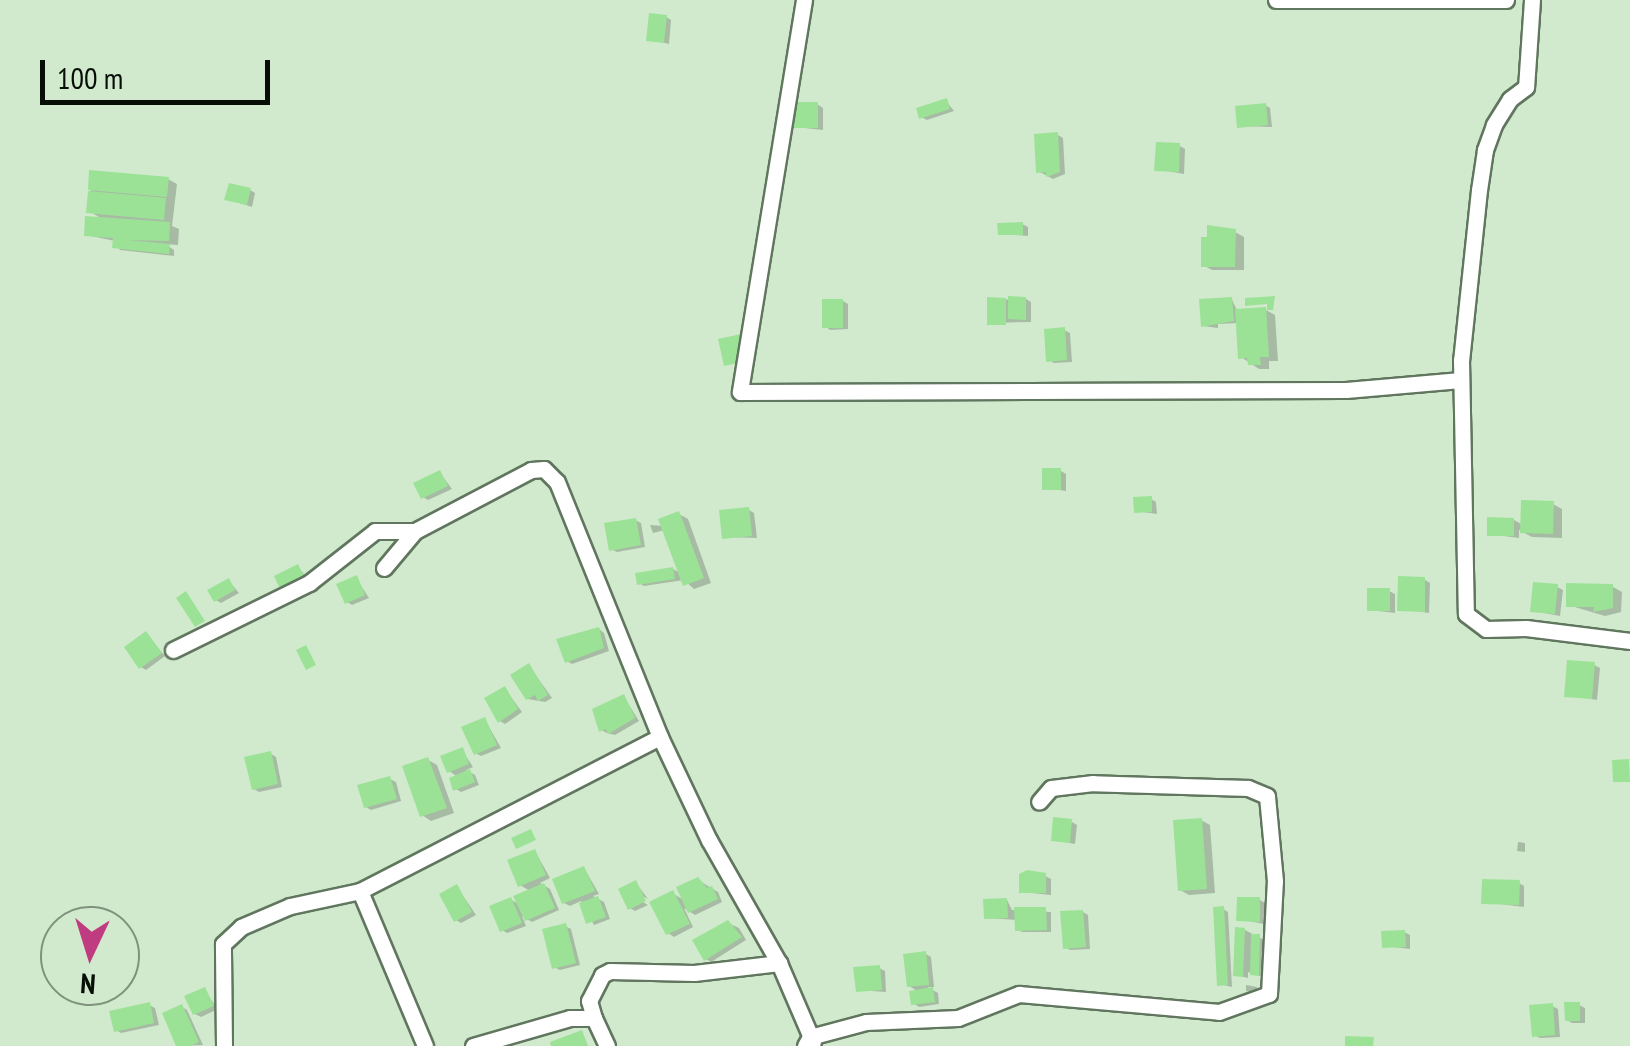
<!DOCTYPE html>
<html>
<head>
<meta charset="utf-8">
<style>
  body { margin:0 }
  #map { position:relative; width:1630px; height:1046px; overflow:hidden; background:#d1eace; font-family:"PT Sans Narrow",sans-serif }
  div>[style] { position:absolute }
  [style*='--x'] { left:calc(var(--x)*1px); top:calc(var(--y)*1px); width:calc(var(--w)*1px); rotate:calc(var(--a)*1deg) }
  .shadow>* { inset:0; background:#0003 }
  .building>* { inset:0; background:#9ce296 }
  .roads { filter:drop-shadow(2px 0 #60765e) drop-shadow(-2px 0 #60765e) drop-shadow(0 2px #60765e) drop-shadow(0 -2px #60765e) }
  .minor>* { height:15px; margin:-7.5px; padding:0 7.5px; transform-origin:7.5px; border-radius:7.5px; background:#fff }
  span { translate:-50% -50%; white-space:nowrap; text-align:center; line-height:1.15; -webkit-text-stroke:9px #d1eace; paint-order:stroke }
  .north { position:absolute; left:40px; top:906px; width:100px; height:100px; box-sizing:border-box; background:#d1eace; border:2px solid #80927e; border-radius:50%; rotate:184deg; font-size:28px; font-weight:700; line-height:40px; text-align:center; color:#070e06 }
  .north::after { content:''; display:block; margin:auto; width:35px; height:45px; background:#c03c80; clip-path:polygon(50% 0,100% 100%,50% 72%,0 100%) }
  .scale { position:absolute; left:40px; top:60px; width:230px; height:45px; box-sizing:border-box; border:5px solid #070e06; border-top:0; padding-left:12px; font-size:30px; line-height:35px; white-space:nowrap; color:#070e06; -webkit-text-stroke:8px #d1eace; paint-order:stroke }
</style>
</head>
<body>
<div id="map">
  <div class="shadow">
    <i style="clip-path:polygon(666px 17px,671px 20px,669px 44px,649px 39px)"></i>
    <i style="clip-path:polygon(946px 101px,954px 111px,927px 120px,921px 117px)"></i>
    <i style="clip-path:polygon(817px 104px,823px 108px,823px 130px,795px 127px)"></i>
    <i style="clip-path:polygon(1265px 105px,1270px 108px,1272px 127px,1240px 126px)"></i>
    <i style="clip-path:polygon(1058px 135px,1063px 138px,1065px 174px,1053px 179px,1038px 171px)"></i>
    <i style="clip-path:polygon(1180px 146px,1185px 149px,1184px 174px,1156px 169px)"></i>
    <i style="clip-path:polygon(92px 172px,168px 179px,177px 184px,172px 226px,179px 229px,178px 245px,165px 244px,174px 250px,174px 256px,120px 250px,115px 241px,86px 235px,104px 220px,89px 211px)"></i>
    <i style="clip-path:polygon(250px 190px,255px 193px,252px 207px,227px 199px)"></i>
    <i style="clip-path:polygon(1022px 224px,1028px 227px,1028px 236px,1001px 234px)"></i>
    <i style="clip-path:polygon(1235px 232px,1244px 237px,1244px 270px,1212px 270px,1203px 265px)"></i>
    <i style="clip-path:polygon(1026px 299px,1031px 302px,1031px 322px,989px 323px,990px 300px)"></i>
    <i style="clip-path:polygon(1232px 300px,1238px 312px,1266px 310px,1275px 315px,1278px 361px,1269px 361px,1269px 369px,1259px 369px,1241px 357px,1239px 323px,1218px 324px,1218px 328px,1203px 326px)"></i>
    <i style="clip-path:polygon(843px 301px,848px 304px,848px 329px,830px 330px,825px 326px)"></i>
    <i style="clip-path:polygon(1064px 330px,1070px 333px,1072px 362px,1054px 363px,1049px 360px)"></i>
    <i style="clip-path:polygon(1061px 471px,1066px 474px,1066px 491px,1045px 488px)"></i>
    <i style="clip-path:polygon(440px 473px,452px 489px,428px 500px,423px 497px)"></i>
    <i style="clip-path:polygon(1151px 499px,1156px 502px,1157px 514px,1136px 511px)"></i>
    <i style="clip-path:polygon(1553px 504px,1562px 509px,1562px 538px,1532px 537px,1519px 530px,1519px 538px,1489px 534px,1514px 520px,1523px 525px)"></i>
    <i style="clip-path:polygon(749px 510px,754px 513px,757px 538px,724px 537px)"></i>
    <i style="clip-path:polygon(679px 514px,688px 519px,711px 583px,694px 589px,684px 580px,644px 586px,639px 583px,673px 569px,682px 574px,665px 530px,653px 533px,650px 525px,664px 526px)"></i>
    <i style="clip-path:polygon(635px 520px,641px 523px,645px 547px,617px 552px,611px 549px)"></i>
    <i style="clip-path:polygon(298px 567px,308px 579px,287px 588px,281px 585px)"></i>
    <i style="clip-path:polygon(356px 578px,369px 598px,352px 605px,347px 602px)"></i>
    <i style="clip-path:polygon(1425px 580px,1430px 583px,1429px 613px,1399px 609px)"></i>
    <i style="clip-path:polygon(229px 581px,239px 593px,221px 603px,216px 600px)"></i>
    <i style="clip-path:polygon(1557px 587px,1563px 590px,1560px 616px,1533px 611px)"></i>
    <i style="clip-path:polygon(1613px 587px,1622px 592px,1621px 612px,1605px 616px,1568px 605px)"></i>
    <i style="clip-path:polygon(1389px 591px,1395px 594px,1395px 613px,1370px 610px)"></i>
    <i style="clip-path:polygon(599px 629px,604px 633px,609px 651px,572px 664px,567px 661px)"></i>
    <i style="clip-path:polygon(146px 634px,165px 656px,146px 670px,141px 667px)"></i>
    <i style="clip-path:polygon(1594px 665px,1600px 668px,1597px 700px,1567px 695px)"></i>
    <i style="clip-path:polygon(529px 666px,552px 698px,545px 702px,528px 699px)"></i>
    <i style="clip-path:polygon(505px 689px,522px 712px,505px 724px,500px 721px)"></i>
    <i style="clip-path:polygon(624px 697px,639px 721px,615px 735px,607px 733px,601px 730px)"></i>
    <i style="clip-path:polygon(485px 720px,501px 748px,481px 756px,475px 753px)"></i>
    <i style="clip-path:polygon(462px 750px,473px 767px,466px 770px,475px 775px,479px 785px,461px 792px,456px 789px,458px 777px,449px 771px)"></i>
    <i style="clip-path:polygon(271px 754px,276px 757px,282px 787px,259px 792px,254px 789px)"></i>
    <i style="clip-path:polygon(428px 760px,437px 765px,454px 813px,431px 821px,422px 815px)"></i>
    <i style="clip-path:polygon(390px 779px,396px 782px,401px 801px,371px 810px,366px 807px)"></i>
    <i style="clip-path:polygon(1201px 820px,1210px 825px,1215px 893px,1189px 895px,1180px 890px)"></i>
    <i style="clip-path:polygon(1072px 822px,1077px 825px,1075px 844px,1054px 840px)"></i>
    <i style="clip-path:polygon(1518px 842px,1525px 843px,1525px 852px,1517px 851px)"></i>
    <i style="clip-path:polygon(535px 851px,550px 878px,540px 883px,550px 889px,559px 910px,532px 922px,522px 916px,526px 926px,507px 933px,502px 930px,510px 899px,520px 905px,530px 891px,520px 885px)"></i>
    <i style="clip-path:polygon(584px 868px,599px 894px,593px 896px,604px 902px,610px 919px,594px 925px,581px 901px,570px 906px,564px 903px)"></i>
    <i style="clip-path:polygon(1045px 876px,1051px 879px,1051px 895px,1022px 892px)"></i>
    <i style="clip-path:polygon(698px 880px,718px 892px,722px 902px,695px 915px,684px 908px,693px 927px,674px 937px,668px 933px,672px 893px,684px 900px)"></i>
    <i style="clip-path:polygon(636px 883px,648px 899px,637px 893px,634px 897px,648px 905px,635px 911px,630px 908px)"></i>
    <i style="clip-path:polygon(1519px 883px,1524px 886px,1524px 907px,1484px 902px)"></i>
    <i style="clip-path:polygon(457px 887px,476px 915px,461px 923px,456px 920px)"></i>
    <i style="clip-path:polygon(1007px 900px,1012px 910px,1051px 912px,1051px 932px,1022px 932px,1017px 929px,1017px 920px,987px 918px)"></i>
    <i style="clip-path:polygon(1260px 900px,1265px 903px,1264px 924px,1239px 919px)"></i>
    <i style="clip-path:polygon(1223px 909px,1228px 912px,1232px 987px,1219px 984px)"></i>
    <i style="clip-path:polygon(1083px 912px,1088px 915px,1090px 949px,1070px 950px,1065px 947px)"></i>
    <i style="clip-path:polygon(728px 923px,739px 928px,746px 940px,711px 962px,706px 959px)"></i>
    <i style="clip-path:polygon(565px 926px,571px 929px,580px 965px,560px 970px,554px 967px)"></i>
    <i style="clip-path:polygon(1245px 930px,1264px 940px,1263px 977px,1248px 972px,1248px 978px,1235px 975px)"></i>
    <i style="clip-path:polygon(1404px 932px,1410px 935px,1410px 949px,1385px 946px)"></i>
    <i style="clip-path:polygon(926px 954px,931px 957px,934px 987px,927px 987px,938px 993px,939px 1004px,919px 1007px,913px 1003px,919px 992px,909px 986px)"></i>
    <i style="clip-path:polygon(879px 968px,885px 971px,886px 992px,858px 990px)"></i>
    <i style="clip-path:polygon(1246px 985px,1257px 987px,1256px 992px,1246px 991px)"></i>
    <i style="clip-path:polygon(204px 990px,218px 1009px,201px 1017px,195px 1014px)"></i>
    <i style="clip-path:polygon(149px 1005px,155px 1008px,159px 1025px,121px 1033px,116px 1030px)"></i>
    <i style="clip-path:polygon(1579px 1005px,1585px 1008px,1585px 1023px,1572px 1023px,1567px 1020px)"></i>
    <i style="clip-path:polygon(1552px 1006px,1558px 1009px,1560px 1037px,1540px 1038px,1534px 1035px)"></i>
    <i style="clip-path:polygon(182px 1007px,187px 1010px,203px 1045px,179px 1046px)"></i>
  </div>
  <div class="building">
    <i style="clip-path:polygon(649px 13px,667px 15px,664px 43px,646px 41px)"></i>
    <i style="clip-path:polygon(947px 98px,950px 109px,919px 119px,916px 108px)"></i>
    <i style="clip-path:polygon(793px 102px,818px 102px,818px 128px,793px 128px)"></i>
    <i style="clip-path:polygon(1266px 103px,1268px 125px,1237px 128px,1235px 106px)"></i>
    <i style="clip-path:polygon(1058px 132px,1060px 172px,1046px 177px,1046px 172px,1036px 173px,1034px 134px)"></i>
    <i style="clip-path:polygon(1156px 142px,1180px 143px,1179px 172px,1154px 171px)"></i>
    <i style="clip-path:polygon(89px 170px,169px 177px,167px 197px,88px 190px)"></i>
    <i style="clip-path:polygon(229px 183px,251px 188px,247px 205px,224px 200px)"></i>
    <i style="clip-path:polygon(88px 191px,166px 198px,164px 220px,86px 213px)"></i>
    <i style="clip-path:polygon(85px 216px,170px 222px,169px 241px,127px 240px,170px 244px,169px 254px,112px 248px,113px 238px,84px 236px)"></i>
    <i style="clip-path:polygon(1023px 222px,1023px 235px,998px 235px,997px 223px)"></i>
    <i style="clip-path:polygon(1207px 225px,1236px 229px,1235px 267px,1201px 267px,1201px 237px,1207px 237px)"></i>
    <i style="clip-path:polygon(1008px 296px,1026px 297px,1026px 320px,1008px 319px)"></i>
    <i style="clip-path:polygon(1275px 296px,1273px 310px,1267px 310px,1267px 304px,1245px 306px,1245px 298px)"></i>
    <i style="clip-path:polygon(987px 297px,1006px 298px,1006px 325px,987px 325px)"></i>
    <i style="clip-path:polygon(1232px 297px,1234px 321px,1201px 327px,1199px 299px)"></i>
    <i style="clip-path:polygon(822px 299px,843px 299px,843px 328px,822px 328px)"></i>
    <i style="clip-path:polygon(1266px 307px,1269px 357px,1260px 357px,1261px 365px,1248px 365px,1247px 358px,1238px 359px,1235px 309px)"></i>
    <i style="clip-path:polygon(1065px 327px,1067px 360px,1046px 362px,1044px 329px)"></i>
    <i style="clip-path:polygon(741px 334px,746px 361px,724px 366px,718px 339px)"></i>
    <i style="clip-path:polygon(1042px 468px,1061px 468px,1061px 490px,1042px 490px)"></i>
    <i style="clip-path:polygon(440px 470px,448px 486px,421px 499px,413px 483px)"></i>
    <i style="clip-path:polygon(1152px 496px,1152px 512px,1134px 513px,1133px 497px)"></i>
    <i style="clip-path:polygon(1521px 500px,1554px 501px,1553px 534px,1520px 533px)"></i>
    <i style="clip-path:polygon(749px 507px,752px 536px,722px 539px,719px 510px)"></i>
    <i style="clip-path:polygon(679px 511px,704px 578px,683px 586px,658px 519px)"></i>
    <i style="clip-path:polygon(1487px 517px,1514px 518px,1514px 536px,1487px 536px)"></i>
    <i style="clip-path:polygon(636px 518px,641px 545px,609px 551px,604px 523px)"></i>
    <i style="clip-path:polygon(298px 564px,304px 576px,279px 587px,274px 576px)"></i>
    <i style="clip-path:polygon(673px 567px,675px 579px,637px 585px,635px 573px)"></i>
    <i style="clip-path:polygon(357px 575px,365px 595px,345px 604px,336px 584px)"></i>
    <i style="clip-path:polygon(1398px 576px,1425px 577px,1425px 612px,1397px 611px)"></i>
    <i style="clip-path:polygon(229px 578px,235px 590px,214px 602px,207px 590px)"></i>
    <i style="clip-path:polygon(1533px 582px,1558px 584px,1555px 614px,1530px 612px)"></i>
    <i style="clip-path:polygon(1566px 583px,1613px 584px,1613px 608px,1593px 612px,1594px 607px,1566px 607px)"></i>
    <i style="clip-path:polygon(1367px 588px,1390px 588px,1390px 611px,1367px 611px)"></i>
    <i style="clip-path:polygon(186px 591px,205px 621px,195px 627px,176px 598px)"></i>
    <i style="clip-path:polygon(599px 627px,604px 648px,565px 663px,556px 639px)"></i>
    <i style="clip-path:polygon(146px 631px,162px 653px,139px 669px,124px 647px)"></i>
    <i style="clip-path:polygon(306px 645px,316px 665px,306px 670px,296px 650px)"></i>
    <i style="clip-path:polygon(1567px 660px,1595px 662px,1592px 699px,1564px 697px)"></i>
    <i style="clip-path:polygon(529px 663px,548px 695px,538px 701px,535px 695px,526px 700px,510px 675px)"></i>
    <i style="clip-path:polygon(505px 686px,518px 709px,498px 723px,484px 698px)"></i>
    <i style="clip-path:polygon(624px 694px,635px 718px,608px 734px,606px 729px,599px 732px,592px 709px)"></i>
    <i style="clip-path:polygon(485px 717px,497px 745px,474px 755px,461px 727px)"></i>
    <i style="clip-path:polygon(463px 747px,469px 764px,447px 773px,440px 756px)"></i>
    <i style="clip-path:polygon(271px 751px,278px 784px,252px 790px,244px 757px)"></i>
    <i style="clip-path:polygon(428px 757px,447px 808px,420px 817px,402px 766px)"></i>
    <i style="clip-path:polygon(1629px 759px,1630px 782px,1613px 782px,1612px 760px)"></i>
    <i style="clip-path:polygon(470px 769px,475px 782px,453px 791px,449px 778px)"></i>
    <i style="clip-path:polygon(390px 776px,397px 799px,364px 808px,357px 785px)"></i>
    <i style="clip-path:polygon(1053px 817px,1072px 819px,1070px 843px,1051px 841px)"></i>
    <i style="clip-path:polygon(1202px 818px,1207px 889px,1178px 891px,1173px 820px)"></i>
    <i style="clip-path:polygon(531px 829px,536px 840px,516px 849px,511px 838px)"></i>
    <i style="clip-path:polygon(535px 849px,546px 875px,518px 887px,507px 860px)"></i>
    <i style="clip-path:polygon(584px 866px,595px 891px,562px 904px,552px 879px)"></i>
    <i style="clip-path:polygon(1027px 870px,1046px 873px,1046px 893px,1019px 893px,1019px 874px)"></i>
    <i style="clip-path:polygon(698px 877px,707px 888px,712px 886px,718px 899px,688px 913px,676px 887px)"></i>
    <i style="clip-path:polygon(1482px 879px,1520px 880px,1519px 905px,1481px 904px)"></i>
    <i style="clip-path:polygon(636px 880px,646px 901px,628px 910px,618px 889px)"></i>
    <i style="clip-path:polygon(544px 883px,555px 908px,525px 921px,513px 896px)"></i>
    <i style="clip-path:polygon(457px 884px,472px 912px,454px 922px,439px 894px)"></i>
    <i style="clip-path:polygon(673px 890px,690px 924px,666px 935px,649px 902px)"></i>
    <i style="clip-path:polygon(598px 896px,606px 917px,586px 924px,579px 903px)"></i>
    <i style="clip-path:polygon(511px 897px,522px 923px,500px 932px,489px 906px)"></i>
    <i style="clip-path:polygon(1237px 897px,1260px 897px,1260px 922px,1236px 921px)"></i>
    <i style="clip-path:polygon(1007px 898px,1008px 918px,984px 919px,983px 899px)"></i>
    <i style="clip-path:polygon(1224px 906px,1228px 985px,1217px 986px,1213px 907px)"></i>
    <i style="clip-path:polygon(1014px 907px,1046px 907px,1047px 930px,1015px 931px)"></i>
    <i style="clip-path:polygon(1083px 910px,1086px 947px,1063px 949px,1060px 911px)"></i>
    <i style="clip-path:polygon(728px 920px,742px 937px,704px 961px,692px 940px)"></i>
    <i style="clip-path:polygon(566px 923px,576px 963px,552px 969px,542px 929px)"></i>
    <i style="clip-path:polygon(1235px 927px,1245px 928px,1243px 977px,1233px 976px)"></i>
    <i style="clip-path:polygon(1405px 930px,1406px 947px,1382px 948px,1381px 931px)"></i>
    <i style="clip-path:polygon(1251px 934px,1260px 934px,1259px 976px,1250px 975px)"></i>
    <i style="clip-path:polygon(926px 951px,929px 985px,907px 987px,903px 954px)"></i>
    <i style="clip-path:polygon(880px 965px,882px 990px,856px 992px,853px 967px)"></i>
    <i style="clip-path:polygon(205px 987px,214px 1006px,193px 1015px,184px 996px)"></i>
    <i style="clip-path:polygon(933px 987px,935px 1002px,911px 1005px,909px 991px)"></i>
    <i style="clip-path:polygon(150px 1002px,154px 1023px,114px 1032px,109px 1011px)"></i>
    <i style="clip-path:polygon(1564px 1002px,1580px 1002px,1580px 1021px,1565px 1021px)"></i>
    <i style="clip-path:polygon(1553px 1003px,1555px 1035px,1532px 1037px,1529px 1005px)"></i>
    <i style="clip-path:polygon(182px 1004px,199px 1042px,191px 1046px,176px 1046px,162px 1013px)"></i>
    <i style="clip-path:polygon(582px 1030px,588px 1046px,551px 1046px,550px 1042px)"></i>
    <i style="clip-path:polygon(1345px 1036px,1374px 1037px,1373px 1046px,1345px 1046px)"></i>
  </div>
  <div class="roads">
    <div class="minor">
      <i style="--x:804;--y:0;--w:397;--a:99.3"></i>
      <i style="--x:740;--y:392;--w:606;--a:-0.19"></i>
      <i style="--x:1346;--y:390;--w:115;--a:-5"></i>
      <i style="--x:1276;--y:0;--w:230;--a:0"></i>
      <i style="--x:1532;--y:0;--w:87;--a:93.9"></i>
      <i style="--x:1526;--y:87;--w:20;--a:143"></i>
      <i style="--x:1510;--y:99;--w:31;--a:122"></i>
      <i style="--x:1494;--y:125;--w:27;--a:110"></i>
      <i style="--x:1485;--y:150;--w:40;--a:98.5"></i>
      <i style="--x:1479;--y:190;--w:171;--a:96"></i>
      <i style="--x:1461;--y:360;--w:254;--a:88.9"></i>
      <i style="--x:1466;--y:614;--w:25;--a:37"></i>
      <i style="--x:1486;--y:629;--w:40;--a:-1.4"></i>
      <i style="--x:1526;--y:628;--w:105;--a:7.1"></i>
      <i style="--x:384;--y:568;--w:48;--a:-50"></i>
      <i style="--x:415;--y:531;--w:131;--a:-27.7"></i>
      <i style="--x:531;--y:470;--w:13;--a:-4"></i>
      <i style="--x:544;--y:469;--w:18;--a:45"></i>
      <i style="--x:557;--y:482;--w:275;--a:68"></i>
      <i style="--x:660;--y:737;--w:114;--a:64.6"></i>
      <i style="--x:709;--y:840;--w:142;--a:60.4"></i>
      <i style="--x:779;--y:963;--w:86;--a:66.7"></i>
      <i style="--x:173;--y:650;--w:152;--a:-26.2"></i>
      <i style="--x:309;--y:583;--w:84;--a:-38.2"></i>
      <i style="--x:375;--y:531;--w:40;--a:0"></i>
      <i style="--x:360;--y:891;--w:168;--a:67.2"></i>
      <i style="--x:594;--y:1018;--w:31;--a:65"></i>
      <i style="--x:224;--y:1046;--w:102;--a:-90.6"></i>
      <i style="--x:223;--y:944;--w:25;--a:-43"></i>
      <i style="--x:241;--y:927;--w:53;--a:-23.2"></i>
      <i style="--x:290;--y:906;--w:72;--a:-12.1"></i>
      <i style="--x:360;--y:891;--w:337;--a:-27.2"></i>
      <i style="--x:473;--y:1046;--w:101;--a:-16.1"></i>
      <i style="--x:570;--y:1018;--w:24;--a:0"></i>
      <i style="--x:594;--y:1018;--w:18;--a:-106"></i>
      <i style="--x:589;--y:1001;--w:29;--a:-63"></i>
      <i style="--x:602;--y:975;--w:9;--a:-27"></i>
      <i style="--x:610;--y:971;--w:84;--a:1.4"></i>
      <i style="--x:694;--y:973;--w:86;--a:-6.7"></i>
      <i style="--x:805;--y:1046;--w:10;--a:-61"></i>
      <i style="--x:810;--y:1037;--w:58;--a:-15"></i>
      <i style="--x:866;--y:1022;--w:92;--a:-2.5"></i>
      <i style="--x:958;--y:1018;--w:66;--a:-21.5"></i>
      <i style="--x:1019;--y:994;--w:201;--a:5.1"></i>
      <i style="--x:1219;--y:1012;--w:53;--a:-19.8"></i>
      <i style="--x:1269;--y:994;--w:113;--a:-87"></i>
      <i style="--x:1275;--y:881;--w:85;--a:-95.4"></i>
      <i style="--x:1267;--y:796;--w:21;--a:-157"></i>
      <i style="--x:1248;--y:788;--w:155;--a:-178.2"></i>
      <i style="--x:1093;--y:783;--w:42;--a:173.2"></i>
      <i style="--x:1051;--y:788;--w:18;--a:131"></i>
    </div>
  </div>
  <div class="north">N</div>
  <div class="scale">100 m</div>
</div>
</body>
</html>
